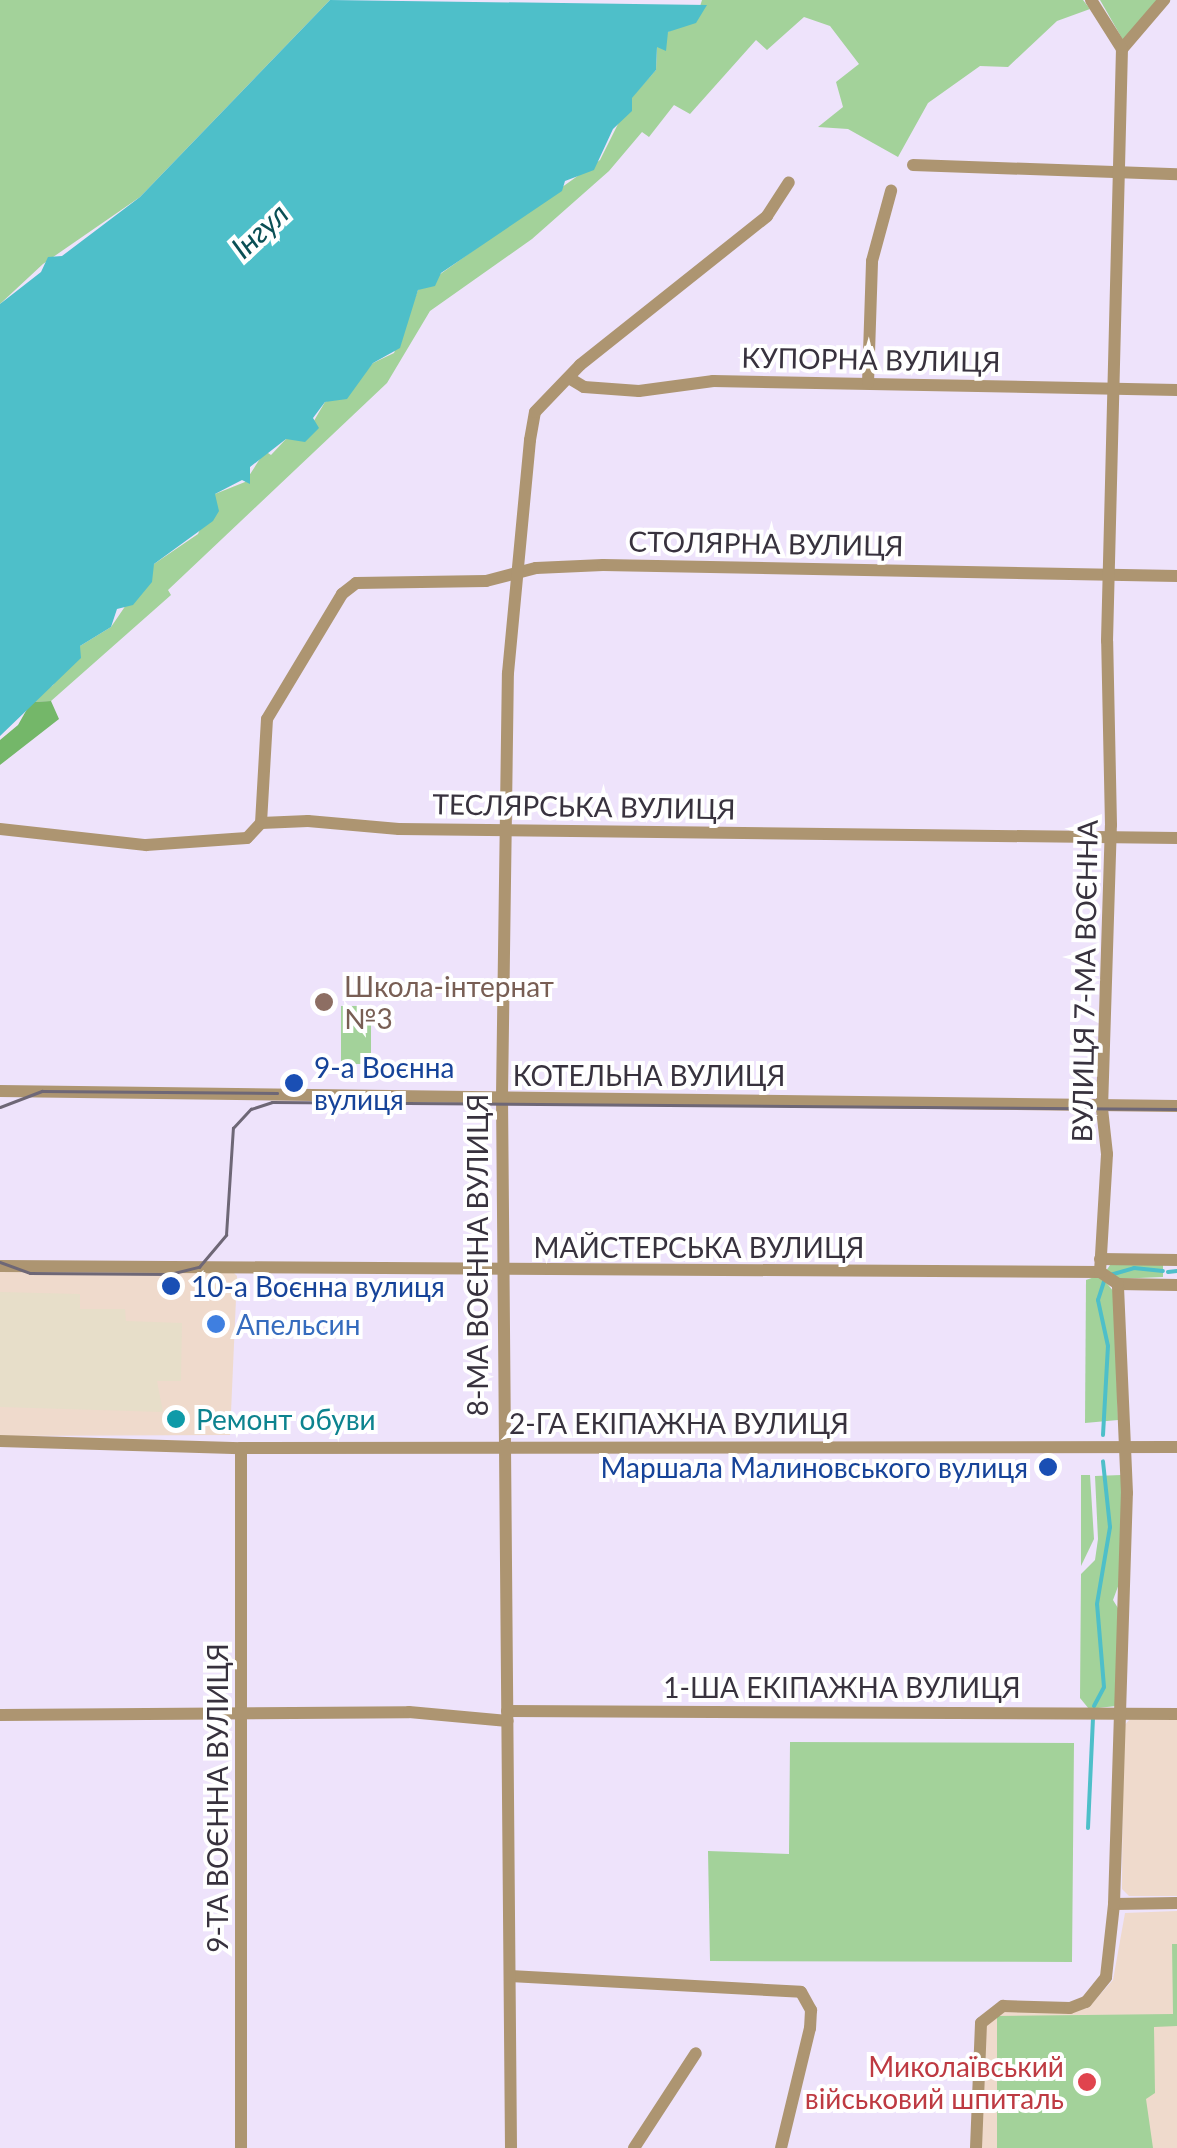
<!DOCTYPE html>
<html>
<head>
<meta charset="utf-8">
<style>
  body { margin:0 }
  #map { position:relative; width:1177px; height:2148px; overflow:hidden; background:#eee3fb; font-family:Lato,sans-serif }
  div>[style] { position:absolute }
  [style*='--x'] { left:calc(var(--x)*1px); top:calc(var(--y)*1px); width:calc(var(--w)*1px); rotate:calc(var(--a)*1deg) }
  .commercial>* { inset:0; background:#efdacc }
  .industrial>* { inset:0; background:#e7dec9 }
  .green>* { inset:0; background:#a3d29a }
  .forest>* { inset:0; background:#74b769 }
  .water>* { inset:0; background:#4ebfc9 }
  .stream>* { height:4px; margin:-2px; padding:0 2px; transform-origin:2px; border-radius:2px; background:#4ebfc9 }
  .minor>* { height:12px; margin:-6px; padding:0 6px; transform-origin:6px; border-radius:6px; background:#ad9571 }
  .tram>* { height:2.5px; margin:-1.25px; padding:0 1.25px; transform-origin:1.25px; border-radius:1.25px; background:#6e6776 }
  .dots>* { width:28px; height:28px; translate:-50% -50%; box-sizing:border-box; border:5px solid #fff; border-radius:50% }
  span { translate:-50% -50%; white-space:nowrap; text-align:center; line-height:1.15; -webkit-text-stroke:8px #fff; paint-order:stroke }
  .street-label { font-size:28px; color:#38323e }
  .education-label { font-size:28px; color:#785e54 }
  .left { translate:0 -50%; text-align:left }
  .transit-label { font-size:28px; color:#164399 }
  .right { translate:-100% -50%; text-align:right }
  .shop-label { font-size:28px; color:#366cbe }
  .culture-label { font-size:28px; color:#0d838f }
  .health-label { font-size:28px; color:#be3a42 }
  .water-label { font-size:30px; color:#0a4f55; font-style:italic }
</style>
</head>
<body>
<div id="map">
  <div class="commercial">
    <i style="clip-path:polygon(0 1270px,231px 1270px,237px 1276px,230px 1435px,0 1436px)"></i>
    <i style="clip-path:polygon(1130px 1719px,1177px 1720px,1177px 1896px,1129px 1896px,1122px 1889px,1123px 1727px)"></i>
    <i style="clip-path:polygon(1177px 1911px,1177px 2148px,981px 2148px,986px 2025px,1002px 2011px,1088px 2008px,1113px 1980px,1125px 1913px)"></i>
  </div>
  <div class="industrial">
    <i style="clip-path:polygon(0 1292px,80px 1294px,80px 1309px,125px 1309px,126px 1321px,182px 1323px,181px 1381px,157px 1381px,163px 1412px,0 1407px)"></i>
  </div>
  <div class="green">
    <i style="clip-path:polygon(0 0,330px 0,140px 197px,43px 264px,0 304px)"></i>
    <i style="clip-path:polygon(702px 0,1083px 0,1090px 9px,1057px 21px,1008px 67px,980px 66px,928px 103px,898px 157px,848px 129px,818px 127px,843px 107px,836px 82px,859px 64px,830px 26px,804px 17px,767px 50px,756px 40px,690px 114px,674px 105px,649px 137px,642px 132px,609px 171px,532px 239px,430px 311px,387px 383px,168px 590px,171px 595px,51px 701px,31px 702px,53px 685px,80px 646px,111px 627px,154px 564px,198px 534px,215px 494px,245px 482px,265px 451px,271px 455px,286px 439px,305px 436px,325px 402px,347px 393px,373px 363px,394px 353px,418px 290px,600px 160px,631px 98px,656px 70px,657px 46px,668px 32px,697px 16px)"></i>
    <i style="clip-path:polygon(1100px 0,1160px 0,1123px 40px)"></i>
    <i style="clip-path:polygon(341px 1006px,371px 1006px,371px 1064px,341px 1064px)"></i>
    <i style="clip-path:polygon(1112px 1262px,1163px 1265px,1163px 1277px,1115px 1279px,1106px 1271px)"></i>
    <i style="clip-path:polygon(1100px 1275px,1114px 1292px,1118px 1420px,1085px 1423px,1086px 1280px)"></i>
    <i style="clip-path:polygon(1081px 1475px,1090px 1475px,1094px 1539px,1081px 1566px)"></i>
    <i style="clip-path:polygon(1121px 1475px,1123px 1573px,1113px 1600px,1121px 1613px,1116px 1706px,1089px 1709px,1080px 1698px,1081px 1574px,1095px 1560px,1098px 1539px,1095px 1476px)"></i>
    <i style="clip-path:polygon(790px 1742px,1074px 1743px,1072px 1962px,710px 1961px,708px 1851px,789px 1854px)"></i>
    <i style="clip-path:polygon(1172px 1944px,1177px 1944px,1177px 2026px,1154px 2027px,1155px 2093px,1146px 2099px,1153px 2148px,997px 2148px,997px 2016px,1173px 2014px)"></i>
  </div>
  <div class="forest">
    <i style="clip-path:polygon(51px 701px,59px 719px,0 765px,0 740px,18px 725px,31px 702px)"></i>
  </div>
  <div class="water">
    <i style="clip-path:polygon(330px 0,707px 5px,696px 23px,668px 32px,666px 51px,657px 47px,656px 70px,632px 98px,632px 111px,613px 129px,594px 170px,565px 181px,562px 191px,441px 273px,435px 286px,418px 290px,400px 348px,373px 363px,347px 399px,325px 402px,313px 418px,319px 428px,305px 442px,286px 439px,250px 467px,250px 484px,242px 480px,215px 494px,219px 511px,213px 521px,154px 564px,152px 582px,133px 605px,117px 609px,111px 627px,80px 646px,81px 658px,0 736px,0 304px,41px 272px,48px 257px,62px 256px,140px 197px)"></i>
  </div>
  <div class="stream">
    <i style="--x:1168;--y:1272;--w:9;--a:-6"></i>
    <i style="--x:1110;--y:1275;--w:25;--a:-16"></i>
    <i style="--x:1134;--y:1268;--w:29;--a:6"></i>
    <i style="--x:1103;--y:1435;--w:89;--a:-86.8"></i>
    <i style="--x:1108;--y:1346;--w:47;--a:-102.3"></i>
    <i style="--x:1098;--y:1300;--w:19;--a:-72"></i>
    <i style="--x:1094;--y:1706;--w:21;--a:-62"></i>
    <i style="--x:1104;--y:1687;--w:83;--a:-94.8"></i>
    <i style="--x:1097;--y:1604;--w:78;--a:-80.4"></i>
    <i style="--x:1110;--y:1527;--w:66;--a:-96.1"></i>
    <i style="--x:1088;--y:1828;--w:109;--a:-87.4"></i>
  </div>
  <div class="minor">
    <i style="--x:1122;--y:49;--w:65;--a:-49.4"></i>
    <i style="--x:913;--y:165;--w:264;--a:2"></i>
    <i style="--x:569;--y:378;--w:17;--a:31"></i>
    <i style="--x:584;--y:387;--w:55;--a:4.2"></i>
    <i style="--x:639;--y:391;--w:75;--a:-7.7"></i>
    <i style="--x:713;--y:381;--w:464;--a:1.1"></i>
    <i style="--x:868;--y:383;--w:122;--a:-88.1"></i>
    <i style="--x:872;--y:261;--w:73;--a:-74.8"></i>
    <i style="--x:261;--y:823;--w:104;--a:-86.7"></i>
    <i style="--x:267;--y:719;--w:146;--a:-59"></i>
    <i style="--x:342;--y:594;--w:18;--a:-38"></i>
    <i style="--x:356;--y:583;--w:130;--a:-0.9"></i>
    <i style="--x:486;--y:581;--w:52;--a:-14.6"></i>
    <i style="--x:536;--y:568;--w:67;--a:-2.6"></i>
    <i style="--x:603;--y:565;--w:574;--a:1.1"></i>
    <i style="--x:0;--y:829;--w:147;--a:6.3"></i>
    <i style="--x:146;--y:845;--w:101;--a:-4"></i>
    <i style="--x:247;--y:838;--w:21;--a:-47"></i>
    <i style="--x:261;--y:823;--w:47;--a:-2.4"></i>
    <i style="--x:308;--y:821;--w:91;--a:5"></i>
    <i style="--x:399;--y:829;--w:778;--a:0.66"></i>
    <i style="--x:0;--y:1091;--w:1177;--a:0.73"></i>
    <i style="--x:1100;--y:1259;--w:77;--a:0.7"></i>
    <i style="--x:0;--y:1266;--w:1100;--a:0.31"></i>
    <i style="--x:1118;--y:1284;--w:59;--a:1"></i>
    <i style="--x:0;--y:1441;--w:241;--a:1.7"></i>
    <i style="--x:241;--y:1448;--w:936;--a:-0.06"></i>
    <i style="--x:241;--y:1448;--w:700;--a:90"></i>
    <i style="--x:507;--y:1711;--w:670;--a:0.26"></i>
    <i style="--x:0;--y:1715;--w:409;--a:-0.4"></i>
    <i style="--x:409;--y:1712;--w:99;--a:5.2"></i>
    <i style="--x:1114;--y:1904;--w:63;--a:-0.9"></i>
    <i style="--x:510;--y:1976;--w:291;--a:3.1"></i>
    <i style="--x:801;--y:1992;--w:21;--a:61"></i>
    <i style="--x:811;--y:2010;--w:18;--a:93"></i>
    <i style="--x:810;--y:2028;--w:123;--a:103.6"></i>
    <i style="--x:511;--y:2148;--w:1052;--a:-90.49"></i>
    <i style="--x:502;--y:1096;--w:423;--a:-89.2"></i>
    <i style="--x:508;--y:673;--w:234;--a:-84.6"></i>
    <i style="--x:530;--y:440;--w:28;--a:-80"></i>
    <i style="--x:535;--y:412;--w:65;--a:-46.2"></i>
    <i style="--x:580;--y:365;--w:239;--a:-38.5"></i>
    <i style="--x:767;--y:216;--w:40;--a:-57.1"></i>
    <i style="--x:634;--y:2148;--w:113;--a:-56.9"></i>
    <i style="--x:976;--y:2148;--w:125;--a:-87.7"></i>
    <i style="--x:981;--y:2023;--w:28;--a:-38"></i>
    <i style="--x:1003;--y:2006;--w:67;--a:1.7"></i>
    <i style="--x:1070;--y:2008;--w:17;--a:-21"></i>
    <i style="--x:1086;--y:2002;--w:32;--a:-51"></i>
    <i style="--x:1106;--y:1977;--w:73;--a:-83.7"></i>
    <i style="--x:1114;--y:1904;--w:411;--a:-88.2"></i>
    <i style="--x:1127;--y:1493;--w:209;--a:-92.5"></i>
    <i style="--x:1118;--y:1284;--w:22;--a:-146"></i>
    <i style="--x:1100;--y:1272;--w:118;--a:-86.6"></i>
    <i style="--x:1107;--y:1154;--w:45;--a:-96.3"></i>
    <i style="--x:1102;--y:1109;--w:284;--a:-88.2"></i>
    <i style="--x:1111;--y:825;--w:184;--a:-91.2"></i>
    <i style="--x:1107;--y:641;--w:592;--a:-88.55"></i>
    <i style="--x:1122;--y:49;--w:58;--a:-122.3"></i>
  </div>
  <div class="tram">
    <i style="--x:0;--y:1107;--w:45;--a:-20.9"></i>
    <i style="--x:42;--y:1091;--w:235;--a:0.5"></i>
    <i style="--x:0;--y:1262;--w:32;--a:20"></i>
    <i style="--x:30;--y:1273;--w:140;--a:0.4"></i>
    <i style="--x:170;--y:1274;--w:30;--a:-14"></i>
    <i style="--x:199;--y:1267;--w:42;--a:-49.8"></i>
    <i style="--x:226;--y:1235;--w:107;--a:-86.3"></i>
    <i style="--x:233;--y:1128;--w:26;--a:-47"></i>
    <i style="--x:251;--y:1109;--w:22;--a:-18"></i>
    <i style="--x:272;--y:1102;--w:905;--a:0.44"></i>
  </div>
  <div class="dots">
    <i style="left:324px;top:1002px;background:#8d6e63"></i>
    <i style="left:294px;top:1083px;background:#1a4fb4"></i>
    <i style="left:171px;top:1286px;background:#1a4fb4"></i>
    <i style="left:216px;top:1324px;background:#3f7fe0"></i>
    <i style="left:176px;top:1419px;background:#0f9aa8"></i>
    <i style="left:1048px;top:1467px;background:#1a4fb4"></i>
    <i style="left:1087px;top:2082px;background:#e0444e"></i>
  </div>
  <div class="street-label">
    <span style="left:871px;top:359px;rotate:1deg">КУПОРНА ВУЛИЦЯ</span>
    <span style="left:766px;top:543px;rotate:1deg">СТОЛЯРНА ВУЛИЦЯ</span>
    <span style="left:584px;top:806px;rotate:1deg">ТЕСЛЯРСЬКА ВУЛИЦЯ</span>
    <span style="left:1084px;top:981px;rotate:-89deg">ВУЛИЦЯ 7-МА ВОЄННА</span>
    <span style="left:649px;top:1075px">КОТЕЛЬНА ВУЛИЦЯ</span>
    <span style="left:699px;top:1247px">МАЙСТЕРСЬКА ВУЛИЦЯ</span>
    <span style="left:477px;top:1255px;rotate:-90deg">8-МА ВОЄННА ВУЛИЦЯ</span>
    <span style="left:679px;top:1423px">2-ГА ЕКІПАЖНА ВУЛИЦЯ</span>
    <span style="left:842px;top:1687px">1-ША ЕКІПАЖНА ВУЛИЦЯ</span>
    <span style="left:217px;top:1798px;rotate:-90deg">9-ТА ВОЄННА ВУЛИЦЯ</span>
  </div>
  <div class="education-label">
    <span class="left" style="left:344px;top:1002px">Школа-інтернат<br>№3</span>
  </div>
  <div class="transit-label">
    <span class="left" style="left:314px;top:1083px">9-а Воєнна<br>вулиця</span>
    <span class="left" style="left:191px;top:1286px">10-а Воєнна вулиця</span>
    <span class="right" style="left:1028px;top:1467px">Маршала Малиновського вулиця</span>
  </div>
  <div class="shop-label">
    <span class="left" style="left:236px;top:1324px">Апельсин</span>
  </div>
  <div class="culture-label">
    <span class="left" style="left:196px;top:1419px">Ремонт обуви</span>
  </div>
  <div class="health-label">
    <span class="right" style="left:1064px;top:2082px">Миколаївський<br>військовий шпиталь</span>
  </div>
  <div class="water-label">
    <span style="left:259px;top:230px;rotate:-43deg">Інгул</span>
  </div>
</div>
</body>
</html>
